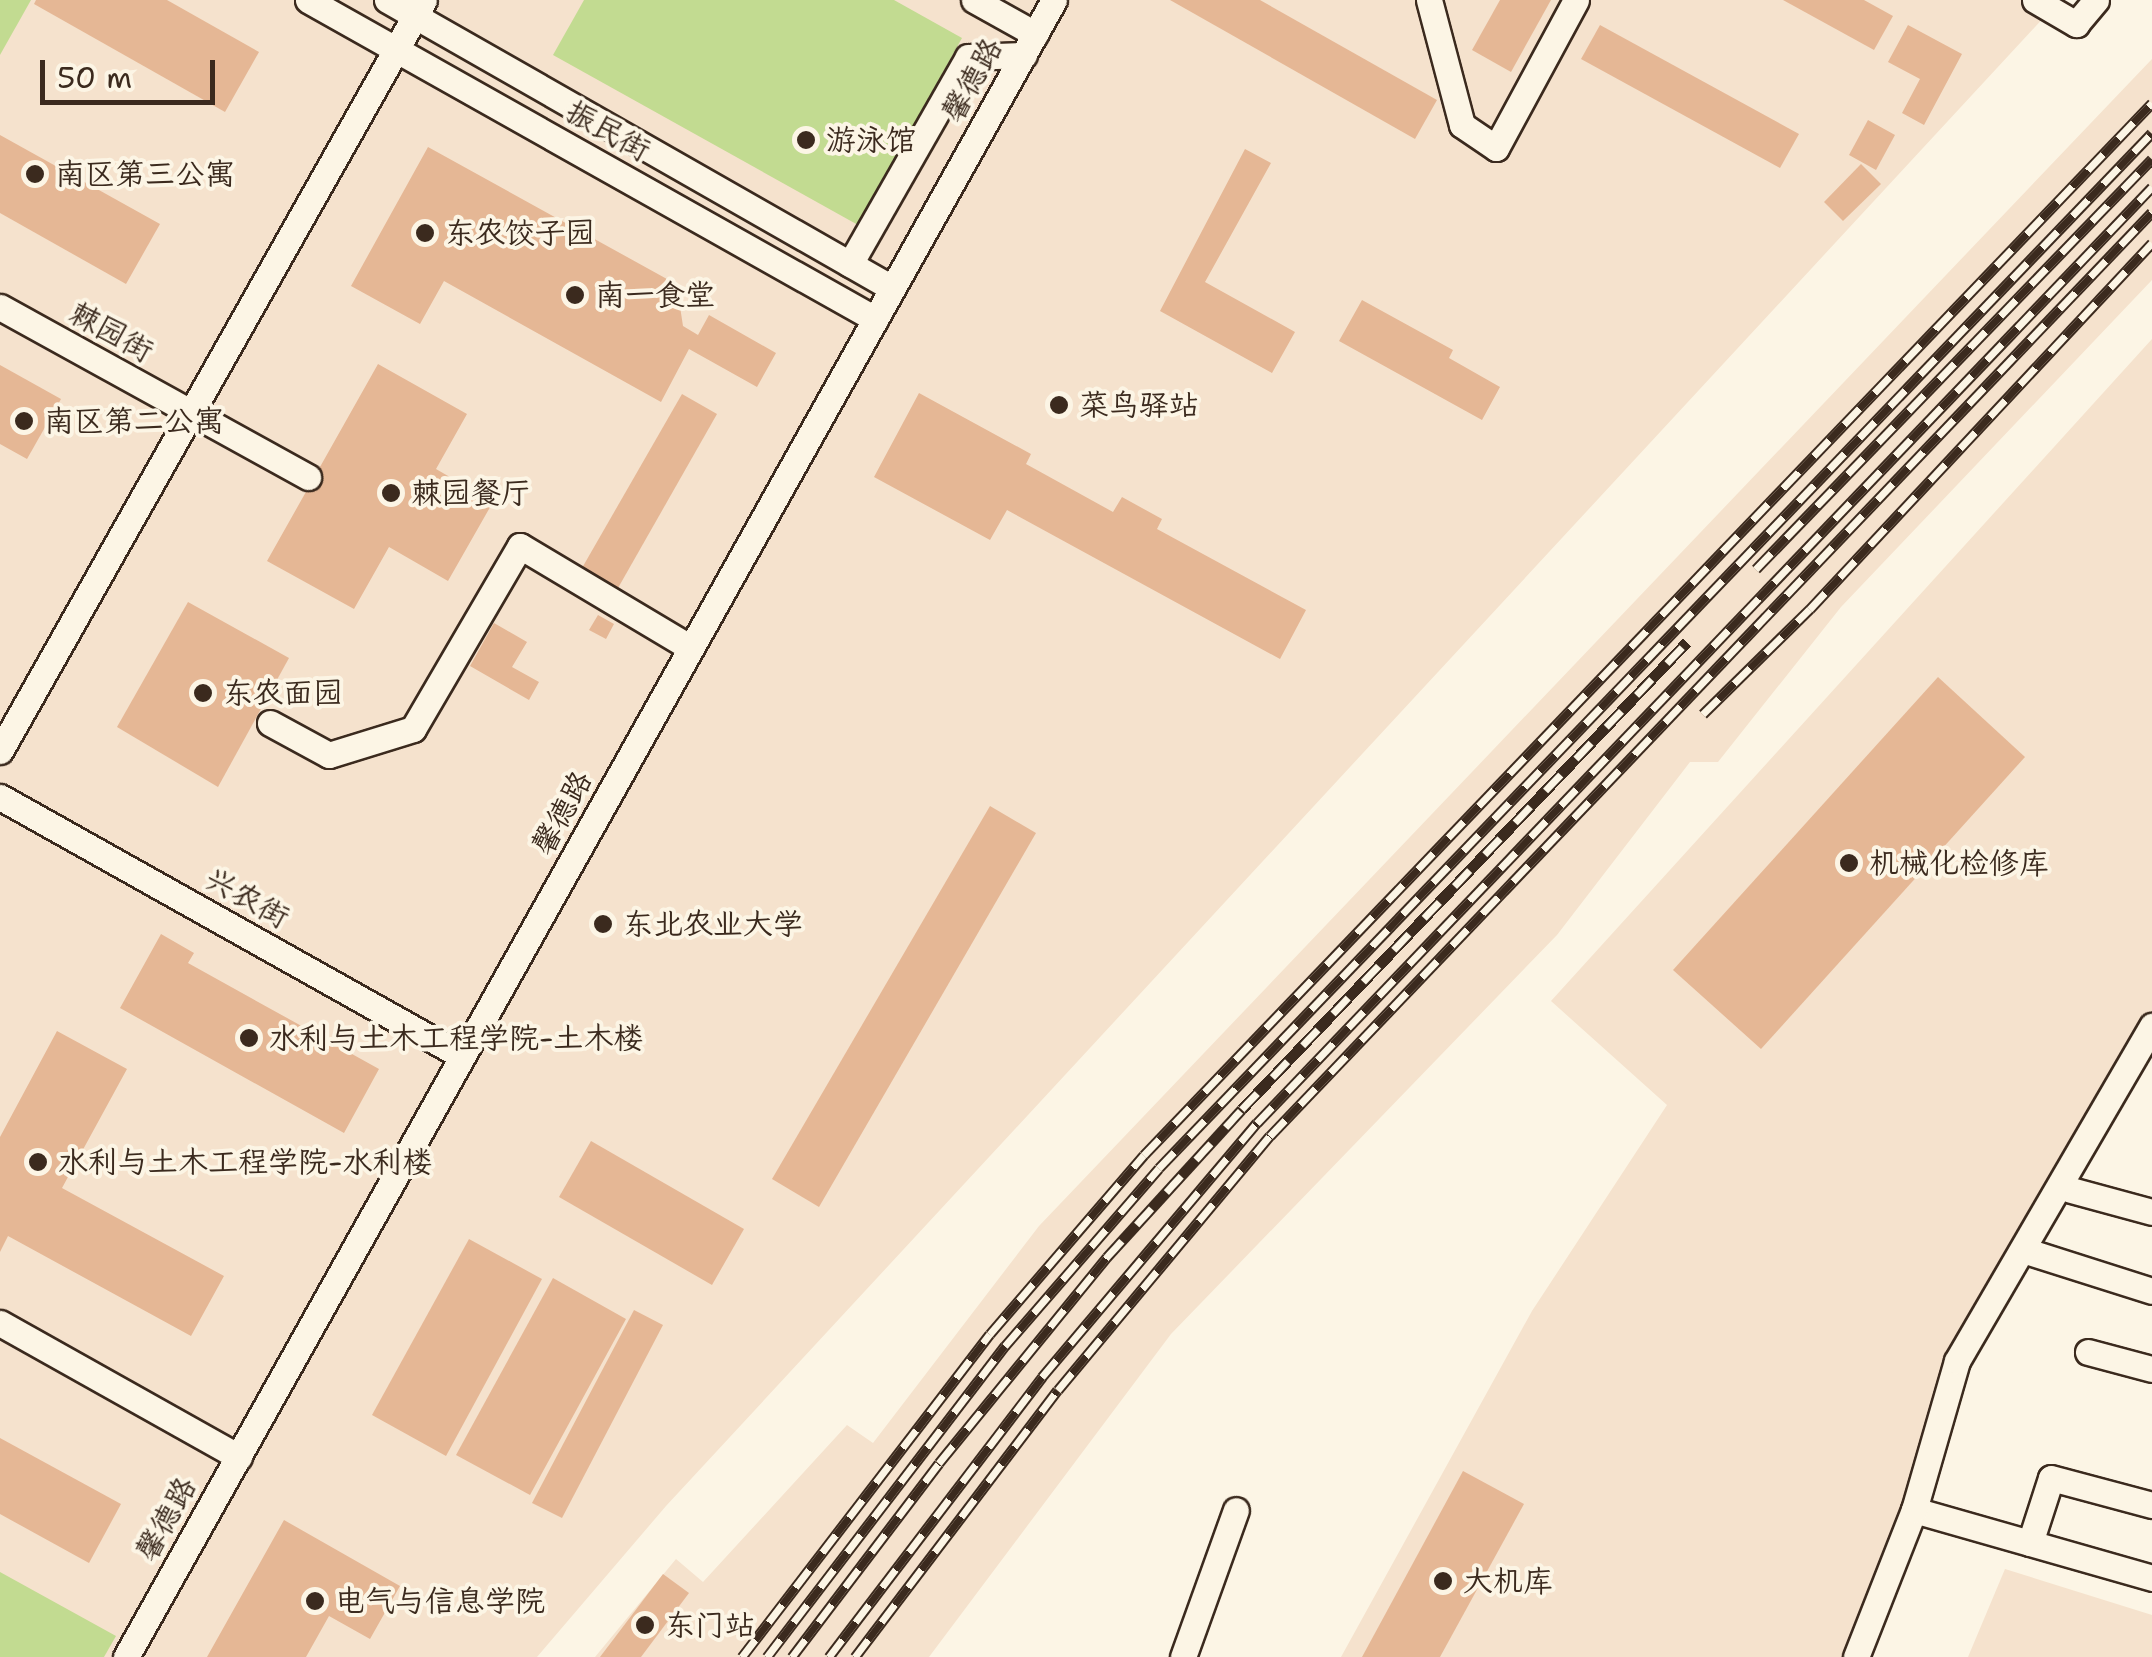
<!DOCTYPE html>
<html>
<head>
<meta charset="utf-8">
<style>
  body { margin:0 }
  #map { position:relative; width:2152px; height:1657px; overflow:hidden; background:#fcf5e5; font-family:"Shantell Sans","LXGW WenKai TC",sans-serif }
  div>[style] { position:absolute }
  [style*='--x'] { left:calc(var(--x)*1px); top:calc(var(--y)*1px); width:calc(var(--w)*1px); rotate:calc(var(--a)*1deg) }
  .built>* { inset:0; background:#f5e2cd }
  .green>* { inset:0; background:#c2db91 }
  .building>* { inset:0; background:#e5b795 }
  .roads { filter:drop-shadow(2px 0 #3b2a1e) drop-shadow(-2px 0 #3b2a1e) drop-shadow(0 2px #3b2a1e) drop-shadow(0 -2px #3b2a1e) }
  .minor>* { height:25px; margin:-12.5px; padding:0 12.5px; transform-origin:12.5px; border-radius:12.5px; background:#fcf5e5 }
  .rail>* { height:11px; margin-top:-5.5px; transform-origin:0; background:repeating-linear-gradient(90deg,#fcf5e5 0 22px,#3b2a1e 0 44px); box-sizing:border-box; border-block:2px solid #3b2a1e }
  .dots>* { width:28px; height:28px; translate:-50% -50%; box-sizing:border-box; border:5px solid #fcf5e5; border-radius:50% }
  span { translate:-50% -50%; white-space:nowrap; text-align:center; line-height:1.15; -webkit-text-stroke:8px #fcf5e5; paint-order:stroke }
  .street-label { font-size:30px; color:#3b2a1e }
  .poi-label { font-size:30px; color:#3b2a1e }
  .left { translate:0 -50%; text-align:left }
  .scale { position:absolute; left:40px; top:60px; width:175px; height:45px; box-sizing:border-box; border:5px solid #3b2a1e; border-top:0; padding-left:12px; font-size:30px; line-height:35px; white-space:nowrap; color:#3b2a1e; -webkit-text-stroke:8px #fcf5e5; paint-order:stroke }
</style>
</head>
<body>
<div id="map">
  <div class="built">
    <i style="clip-path:polygon(0 0,2060px 0,666px 1506px,537px 1657px,0 1657px)"></i>
    <i style="clip-path:polygon(2152px 59px,2152px 280px,1841px 607px,1718px 762px,1690px 762px,1557px 935px,1171px 1334px,929px 1657px,595px 1657px,676px 1559px,703px 1582px,847px 1425px,873px 1443px,1039px 1226px)"></i>
    <i style="clip-path:polygon(2152px 339px,2152px 1013px,1941px 1399px,1859px 1657px,1341px 1657px,1532px 1311px,1667px 1105px,1551px 1001px)"></i>
    <i style="clip-path:polygon(2005px 1569px,2152px 1615px,2152px 1657px,1968px 1657px)"></i>
  </div>
  <div class="green">
    <i style="clip-path:polygon(0 0,31px 0,0 55px)"></i>
    <i style="clip-path:polygon(584px 0,894px 0,962px 38px,858px 225px,553px 55px)"></i>
    <i style="clip-path:polygon(0 1572px,116px 1636px,104px 1657px,0 1657px)"></i>
  </div>
  <div class="building">
    <i style="clip-path:polygon(36px 0,167px 0,259px 52px,225px 112px,34px 4px)"></i>
    <i style="clip-path:polygon(1170px 0,1260px 0,1437px 100px,1415px 139px)"></i>
    <i style="clip-path:polygon(1500px 0,1551px 0,1511px 72px,1472px 50px)"></i>
    <i style="clip-path:polygon(1783px 0,1864px 0,1893px 16px,1874px 50px)"></i>
    <i style="clip-path:polygon(1600px 25px,1799px 134px,1780px 168px,1581px 59px)"></i>
    <i style="clip-path:polygon(1908px 25px,1962px 54px,1924px 125px,1902px 113px,1920px 79px,1888px 62px)"></i>
    <i style="clip-path:polygon(1868px 120px,1895px 135px,1876px 170px,1849px 155px)"></i>
    <i style="clip-path:polygon(0 135px,160px 224px,126px 284px,0 213px)"></i>
    <i style="clip-path:polygon(428px 147px,685px 289px,679px 300px,683px 326px,698px 335px,709px 315px,776px 353px,757px 387px,689px 349px,661px 402px,444px 281px,420px 324px,351px 286px)"></i>
    <i style="clip-path:polygon(1245px 149px,1271px 163px,1205px 282px,1295px 332px,1272px 373px,1160px 311px)"></i>
    <i style="clip-path:polygon(1861px 164px,1881px 184px,1843px 221px,1824px 202px)"></i>
    <i style="clip-path:polygon(1362px 300px,1453px 350px,1449px 358px,1500px 387px,1482px 420px,1339px 341px)"></i>
    <i style="clip-path:polygon(378px 364px,467px 414px,436px 469px,493px 502px,448px 581px,389px 547px,354px 609px,267px 561px)"></i>
    <i style="clip-path:polygon(0 365px,61px 399px,27px 459px,0 444px)"></i>
    <i style="clip-path:polygon(919px 393px,1031px 454px,1026px 464px,1113px 512px,1122px 497px,1162px 519px,1157px 529px,1306px 610px,1280px 659px,1007px 510px,990px 540px,874px 477px)"></i>
    <i style="clip-path:polygon(682px 394px,717px 414px,618px 588px,582px 568px)"></i>
    <i style="clip-path:polygon(188px 602px,289px 658px,218px 787px,117px 727px)"></i>
    <i style="clip-path:polygon(598px 615px,614px 624px,606px 639px,589px 630px)"></i>
    <i style="clip-path:polygon(494px 623px,527px 642px,512px 667px,539px 682px,529px 700px,470px 666px)"></i>
    <i style="clip-path:polygon(1938px 677px,2025px 757px,1761px 1049px,1673px 970px)"></i>
    <i style="clip-path:polygon(990px 806px,1036px 833px,819px 1207px,772px 1179px)"></i>
    <i style="clip-path:polygon(161px 934px,194px 953px,188px 963px,379px 1069px,344px 1133px,120px 1008px)"></i>
    <i style="clip-path:polygon(57px 1031px,127px 1069px,62px 1188px,224px 1276px,191px 1336px,8px 1236px,0 1252px,0 1137px)"></i>
    <i style="clip-path:polygon(591px 1141px,744px 1229px,712px 1285px,559px 1197px)"></i>
    <i style="clip-path:polygon(469px 1239px,542px 1279px,446px 1456px,372px 1415px)"></i>
    <i style="clip-path:polygon(553px 1278px,626px 1319px,530px 1495px,456px 1455px)"></i>
    <i style="clip-path:polygon(634px 1310px,663px 1325px,562px 1518px,532px 1503px)"></i>
    <i style="clip-path:polygon(0 1438px,121px 1504px,89px 1563px,0 1514px)"></i>
    <i style="clip-path:polygon(1463px 1471px,1524px 1504px,1440px 1657px,1362px 1657px)"></i>
    <i style="clip-path:polygon(284px 1520px,400px 1586px,370px 1639px,329px 1616px,306px 1657px,207px 1657px)"></i>
    <i style="clip-path:polygon(663px 1574px,689px 1593px,641px 1657px,600px 1657px)"></i>
  </div>
  <div class="roads">
    <div class="minor">
      <i style="--x:308;--y:0;--w:651;--a:29.36"></i>
      <i style="--x:387;--y:0;--w:581;--a:29.7"></i>
      <i style="--x:974;--y:0;--w:70;--a:29.1"></i>
      <i style="--x:1429;--y:0;--w:129;--a:75.2"></i>
      <i style="--x:1462;--y:125;--w:41;--a:34.1"></i>
      <i style="--x:1496;--y:148;--w:168;--a:-61.6"></i>
      <i style="--x:2035;--y:0;--w:48;--a:30.3"></i>
      <i style="--x:2076;--y:24;--w:31;--a:-50"></i>
      <i style="--x:850;--y:264;--w:238;--a:-60.3"></i>
      <i style="--x:968;--y:57;--w:56;--a:-2"></i>
      <i style="--x:0;--y:307;--w:352;--a:28.9"></i>
      <i style="--x:270;--y:723;--w:67;--a:28.5"></i>
      <i style="--x:329;--y:755;--w:88;--a:-17.2"></i>
      <i style="--x:413;--y:729;--w:212;--a:-59.7"></i>
      <i style="--x:520;--y:546;--w:199;--a:30.8"></i>
      <i style="--x:0;--y:751;--w:862;--a:-60.55"></i>
      <i style="--x:0;--y:797;--w:530;--a:29.28"></i>
      <i style="--x:2071;--y:1190;--w:84;--a:15.2"></i>
      <i style="--x:2023;--y:1250;--w:135;--a:17.6"></i>
      <i style="--x:0;--y:1323;--w:274;--a:29.3"></i>
      <i style="--x:2088;--y:1352;--w:66;--a:14.9"></i>
      <i style="--x:1914;--y:1510;--w:248;--a:15.9"></i>
      <i style="--x:2030;--y:1543;--w:68;--a:-72.1"></i>
      <i style="--x:2051;--y:1478;--w:105;--a:15"></i>
      <i style="--x:126;--y:1657;--w:1899;--a:-60.75"></i>
      <i style="--x:1183;--y:1657;--w:156;--a:-70.2"></i>
      <i style="--x:1856;--y:1657;--w:158;--a:-68.5"></i>
      <i style="--x:1914;--y:1510;--w:155;--a:-73.9"></i>
      <i style="--x:1957;--y:1361;--w:388;--a:-59.8"></i>
    </div>
  </div>
  <div class="rail">
    <i style="--x:1756;--y:569;--w:570;--a:-46"></i>
    <i style="--x:1703;--y:714;--w:150;--a:-44.5"></i>
    <i style="--x:1810;--y:609;--w:501;--a:-46.94"></i>
    <i style="--x:742;--y:1657;--w:407;--a:-52.5"></i>
    <i style="--x:990;--y:1334;--w:236;--a:-49.3"></i>
    <i style="--x:1144;--y:1155;--w:1457;--a:-46.22"></i>
    <i style="--x:767;--y:1657;--w:392;--a:-52.6"></i>
    <i style="--x:1005;--y:1346;--w:235;--a:-49.1"></i>
    <i style="--x:1159;--y:1168;--w:1434;--a:-46.19"></i>
    <i style="--x:792;--y:1657;--w:243;--a:-52.8"></i>
    <i style="--x:939;--y:1463;--w:266;--a:-50.8"></i>
    <i style="--x:1107;--y:1257;--w:200;--a:-47.6"></i>
    <i style="--x:1242;--y:1109;--w:645;--a:-46.38"></i>
    <i style="--x:829;--y:1657;--w:352;--a:-52.7"></i>
    <i style="--x:1042;--y:1377;--w:333;--a:-49.8"></i>
    <i style="--x:1257;--y:1123;--w:1295;--a:-46.28"></i>
    <i style="--x:855;--y:1657;--w:335;--a:-52.8"></i>
    <i style="--x:1058;--y:1390;--w:331;--a:-50.2"></i>
    <i style="--x:1270;--y:1136;--w:1277;--a:-46.33"></i>
  </div>
  <div class="dots">
    <i style="left:806px;top:140px;background:#3b2a1e"></i>
    <i style="left:35px;top:174px;background:#3b2a1e"></i>
    <i style="left:425px;top:233px;background:#3b2a1e"></i>
    <i style="left:575px;top:295px;background:#3b2a1e"></i>
    <i style="left:1059px;top:405px;background:#3b2a1e"></i>
    <i style="left:24px;top:421px;background:#3b2a1e"></i>
    <i style="left:391px;top:493px;background:#3b2a1e"></i>
    <i style="left:203px;top:693px;background:#3b2a1e"></i>
    <i style="left:1849px;top:863px;background:#3b2a1e"></i>
    <i style="left:603px;top:924px;background:#3b2a1e"></i>
    <i style="left:249px;top:1038px;background:#3b2a1e"></i>
    <i style="left:38px;top:1162px;background:#3b2a1e"></i>
    <i style="left:1443px;top:1581px;background:#3b2a1e"></i>
    <i style="left:315px;top:1601px;background:#3b2a1e"></i>
    <i style="left:645px;top:1625px;background:#3b2a1e"></i>
  </div>
  <div class="street-label">
    <span style="left:972px;top:80px;rotate:-61deg">馨德路</span>
    <span style="left:608px;top:131px;rotate:29deg">振民街</span>
    <span style="left:111px;top:332px;rotate:29deg">棘园街</span>
    <span style="left:562px;top:813px;rotate:-61deg">馨德路</span>
    <span style="left:247px;top:898px;rotate:29deg">兴农街</span>
    <span style="left:166px;top:1519px;rotate:-61deg">馨德路</span>
  </div>
  <div class="poi-label">
    <span class="left" style="left:826px;top:140px">游泳馆</span>
    <span class="left" style="left:55px;top:174px">南区第三公寓</span>
    <span class="left" style="left:445px;top:233px">东农饺子园</span>
    <span class="left" style="left:595px;top:295px">南一食堂</span>
    <span class="left" style="left:1079px;top:405px">菜鸟驿站</span>
    <span class="left" style="left:44px;top:421px">南区第二公寓</span>
    <span class="left" style="left:411px;top:493px">棘园餐厅</span>
    <span class="left" style="left:223px;top:693px">东农面园</span>
    <span class="left" style="left:1869px;top:863px">机械化检修库</span>
    <span class="left" style="left:623px;top:924px">东北农业大学</span>
    <span class="left" style="left:269px;top:1038px">水利与土木工程学院-土木楼</span>
    <span class="left" style="left:58px;top:1162px">水利与土木工程学院-水利楼</span>
    <span class="left" style="left:1463px;top:1581px">大机库</span>
    <span class="left" style="left:335px;top:1601px">电气与信息学院</span>
    <span class="left" style="left:665px;top:1625px">东门站</span>
  </div>
  <div class="scale">50 m</div>
</div>
</body>
</html>
